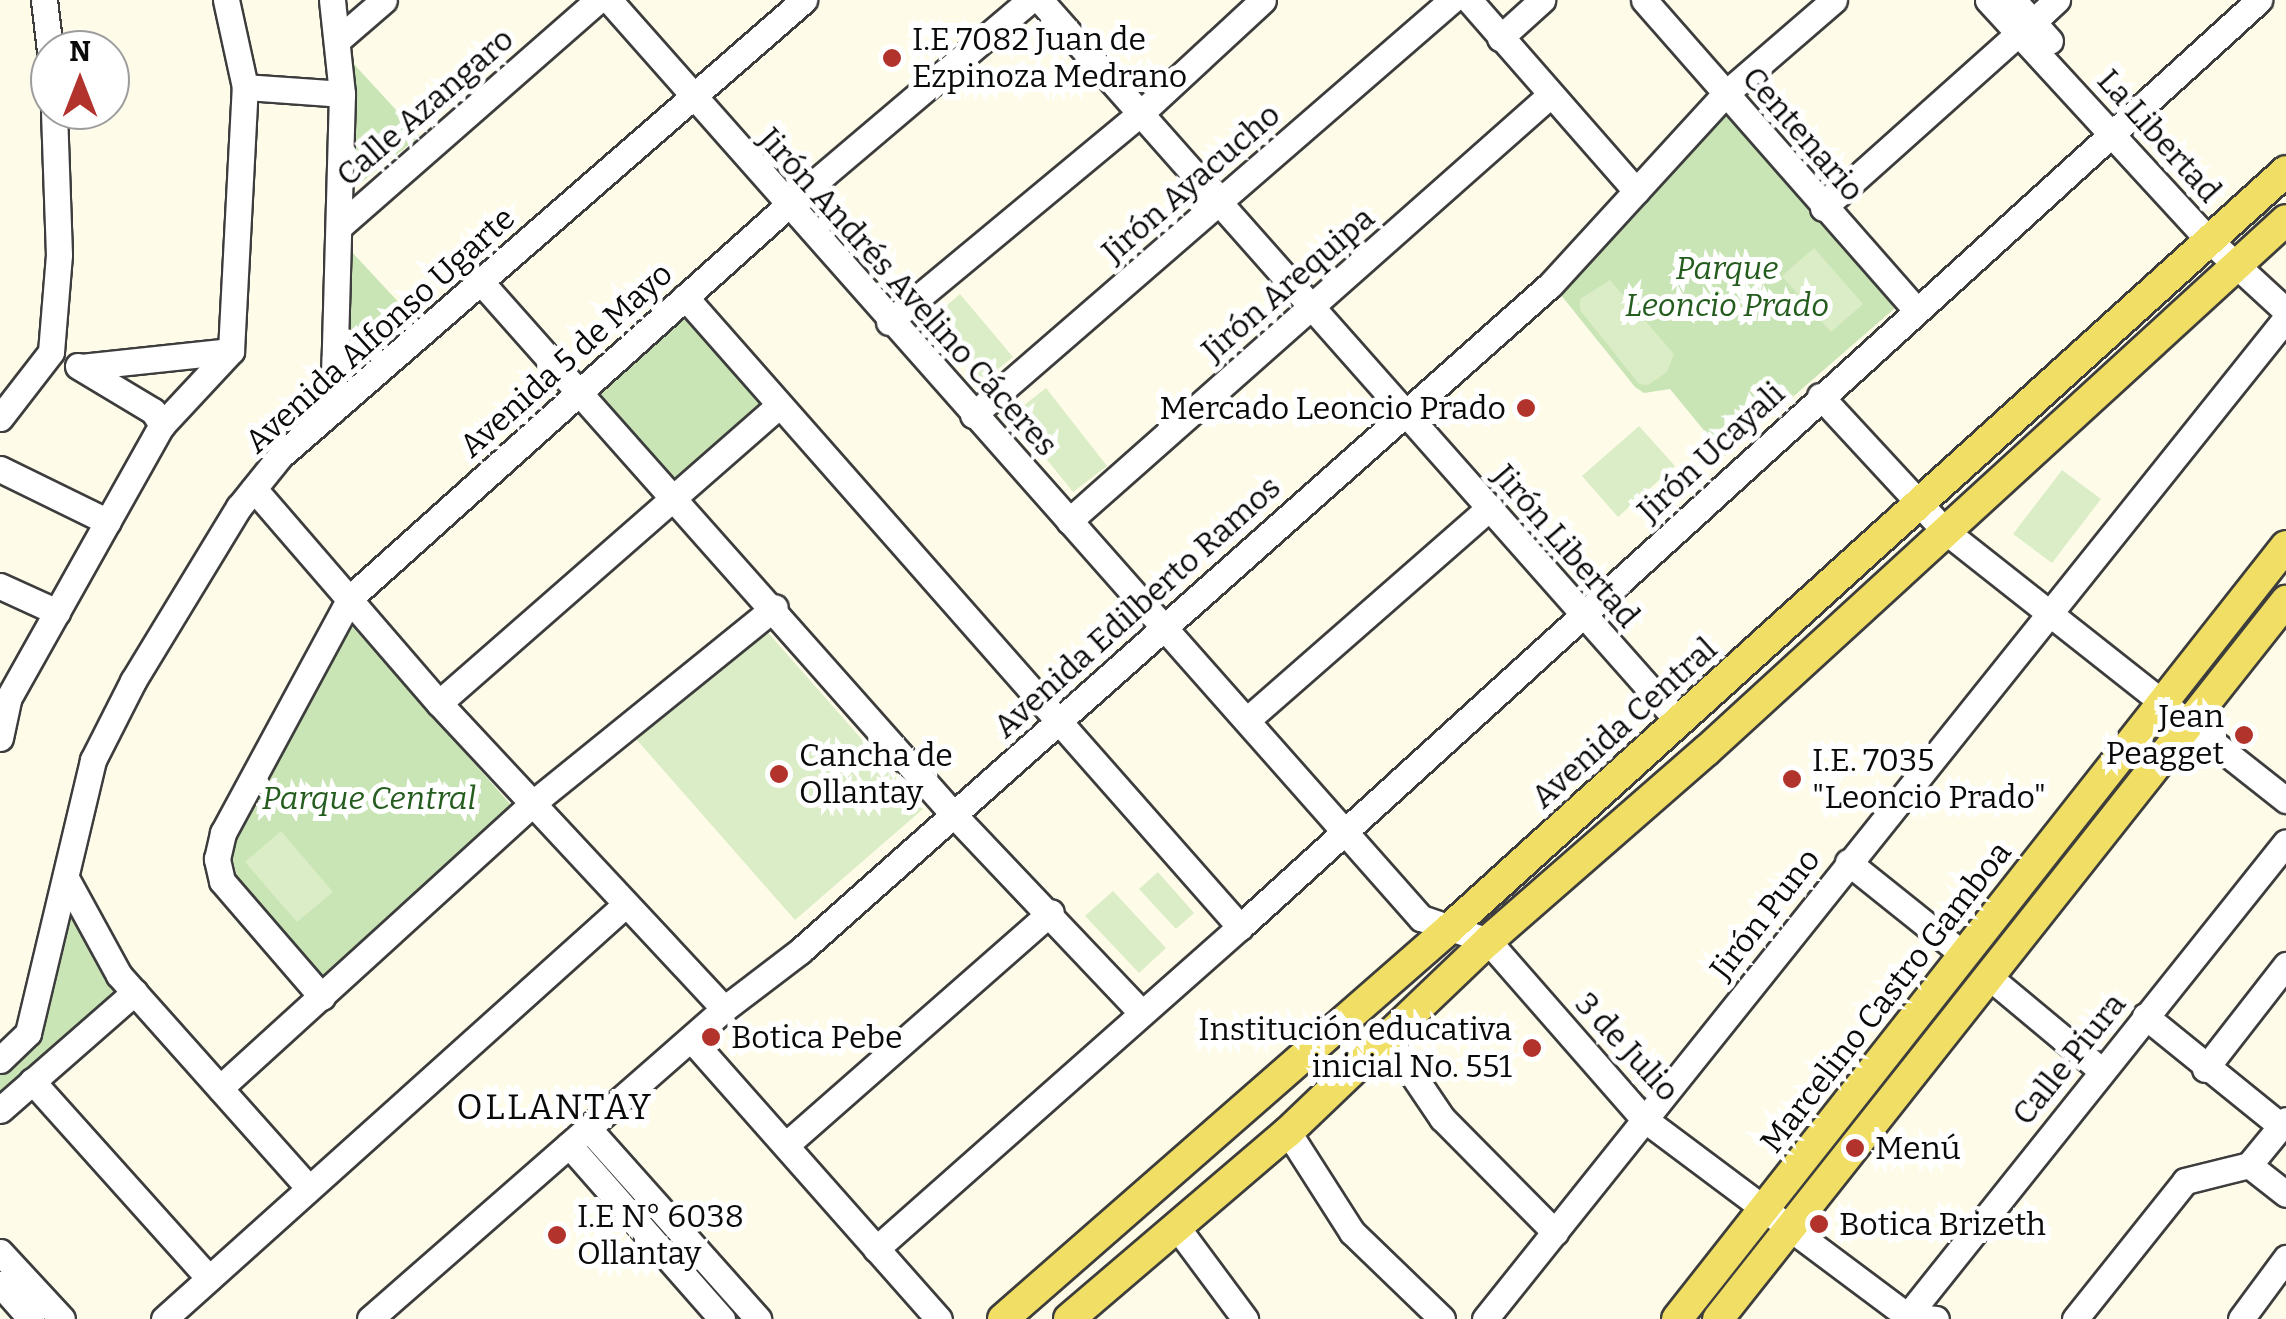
<!DOCTYPE html>
<html>
<head>
<meta charset="utf-8">
<style>
  body { margin:0 }
  #map { position:relative; width:2286px; height:1319px; overflow:hidden; background:#fefce9; font-family:Bitter,serif }
  div>[style] { position:absolute }
  [style*='--x'] { left:calc(var(--x)*1px); top:calc(var(--y)*1px); width:calc(var(--w)*1px); rotate:calc(var(--a)*1deg) }
  .green>* { inset:0; background:#c9e5b5 }
  .pitch>* { inset:0; background:#dbedc6 }
  .roads { filter:drop-shadow(2px 0 #3d3d3d) drop-shadow(-2px 0 #3d3d3d) drop-shadow(0 2px #3d3d3d) drop-shadow(0 -2px #3d3d3d) }
  .minor>* { height:25px; margin:-12.5px; padding:0 12.5px; transform-origin:12.5px; border-radius:12.5px; background:#fff }
  .major>* { height:30px; margin:-15px; padding:0 15px; transform-origin:15px; border-radius:15px; background:#f1df65 }
  .dots>* { width:28px; height:28px; translate:-50% -50%; box-sizing:border-box; border:5px solid #fff; border-radius:50% }
  span { translate:-50% -50%; white-space:nowrap; text-align:center; line-height:1.15; -webkit-text-stroke:10px #fff; paint-order:stroke }
  .poi-label { font-size:32px; color:#0a0a0a }
  .left { translate:0 -50%; text-align:left }
  .right { translate:-100% -50%; text-align:right }
  .street-label { font-size:32px; color:#0a0a0a }
  .park-label { font-size:32px; color:#255d1f; font-style:italic }
  .neighbourhood-label { font-size:35px; color:#0a0a0a; letter-spacing:2.5px }
  .north { position:absolute; left:30px; top:30px; width:100px; height:100px; box-sizing:border-box; background:#fff; border:2px solid #9d9d9d; border-radius:50%; rotate:0deg; font-size:28px; font-weight:700; line-height:40px; text-align:center; color:#0a0a0a }
  .north::after { content:''; display:block; margin:auto; width:35px; height:45px; background:#b2332b; clip-path:polygon(50% 0,100% 100%,50% 72%,0 100%) }
</style>
</head>
<body>
<div id="map">
  <div class="green">
    <i style="clip-path:polygon(352px 62px,420px 136px,353px 189px,348px 186px)"></i>
    <i style="clip-path:polygon(1729px 111px,1895px 308px,1725px 456px,1670px 389px,1644px 393px,1635px 387px,1556px 289px,1636px 215px,1689px 148px)"></i>
    <i style="clip-path:polygon(350px 250px,417px 322px,362px 375px,347px 370px,342px 354px)"></i>
    <i style="clip-path:polygon(683px 313px,762px 402px,668px 484px,589px 395px)"></i>
    <i style="clip-path:polygon(351px 625px,513px 807px,320px 978px,238px 880px,231px 853px,234px 835px)"></i>
    <i style="clip-path:polygon(2160px 717px,2176px 725px,1797px 1200px,1789px 1193px)"></i>
    <i style="clip-path:polygon(71px 911px,116px 993px,0 1102px,0 1074px,43px 1022px)"></i>
  </div>
  <div class="pitch">
    <i style="clip-path:polygon(1814px 248px,1863px 304px,1831px 332px,1782px 276px)"></i>
    <i style="clip-path:polygon(1610px 280px,1674px 354px,1667px 372px,1648px 385px,1639px 384px,1580px 310px,1580px 299px)"></i>
    <i style="clip-path:polygon(960px 294px,1013px 357px,983px 381px,931px 319px)"></i>
    <i style="clip-path:polygon(1046px 388px,1107px 466px,1073px 492px,1011px 415px)"></i>
    <i style="clip-path:polygon(1639px 426px,1675px 466px,1618px 517px,1582px 476px)"></i>
    <i style="clip-path:polygon(2062px 470px,2101px 499px,2052px 563px,2013px 534px)"></i>
    <i style="clip-path:polygon(764px 628px,923px 809px,795px 920px,636px 739px)"></i>
    <i style="clip-path:polygon(281px 831px,333px 892px,297px 922px,245px 862px)"></i>
    <i style="clip-path:polygon(1158px 872px,1194px 913px,1176px 929px,1139px 889px)"></i>
    <i style="clip-path:polygon(1113px 891px,1166px 948px,1139px 973px,1085px 916px)"></i>
  </div>
  <div class="roads">
    <div class="minor">
      <i style="--x:44;--y:0;--w:50;--a:83.2"></i>
      <i style="--x:332;--y:0;--w:95;--a:83.9"></i>
      <i style="--x:342;--y:94;--w:316;--a:91.6"></i>
      <i style="--x:609;--y:0;--w:1226;--a:48.51"></i>
      <i style="--x:1421;--y:918;--w:71;--a:18.9"></i>
      <i style="--x:1488;--y:941;--w:237;--a:48.8"></i>
      <i style="--x:1644;--y:1119;--w:329;--a:36.8"></i>
      <i style="--x:1907;--y:1316;--w:29;--a:6"></i>
      <i style="--x:1040;--y:0;--w:963;--a:48.49"></i>
      <i style="--x:1469;--y:0;--w:254;--a:48.8"></i>
      <i style="--x:1644;--y:0;--w:411;--a:48.7"></i>
      <i style="--x:1988;--y:0;--w:326;--a:47.4"></i>
      <i style="--x:2209;--y:240;--w:105;--a:42.7"></i>
      <i style="--x:2013;--y:0;--w:55;--a:47.9"></i>
      <i style="--x:2033;--y:22;--w:33;--a:-43"></i>
      <i style="--x:340;--y:38;--w:58;--a:-40.8"></i>
      <i style="--x:1500;--y:38;--w:57;--a:-42.1"></i>
      <i style="--x:245;--y:87;--w:97;--a:4.1"></i>
      <i style="--x:1823;--y:208;--w:263;--a:-41.8"></i>
      <i style="--x:341;--y:225;--w:342;--a:-41.2"></i>
      <i style="--x:480;--y:281;--w:714;--a:48.41"></i>
      <i style="--x:954;--y:815;--w:273;--a:46.5"></i>
      <i style="--x:685;--y:297;--w:840;--a:48.62"></i>
      <i style="--x:889;--y:322;--w:327;--a:-39.7"></i>
      <i style="--x:1141;--y:113;--w:166;--a:-42.8"></i>
      <i style="--x:78;--y:366;--w:87;--a:31"></i>
      <i style="--x:153;--y:411;--w:17;--a:57"></i>
      <i style="--x:81;--y:367;--w:151;--a:-6.1"></i>
      <i style="--x:1820;--y:396;--w:183;--a:47.2"></i>
      <i style="--x:1944;--y:530;--w:436;--a:38.3"></i>
      <i style="--x:973;--y:415;--w:634;--a:-40.91"></i>
      <i style="--x:0;--y:418;--w:83;--a:-52.3"></i>
      <i style="--x:51;--y:352;--w:97;--a:-85.3"></i>
      <i style="--x:59;--y:255;--w:145;--a:-92"></i>
      <i style="--x:0;--y:469;--w:120;--a:26.1"></i>
      <i style="--x:254;--y:489;--w:283;--a:49.2"></i>
      <i style="--x:439;--y:703;--w:418;--a:47"></i>
      <i style="--x:1069;--y:521;--w:641;--a:-41.52"></i>
      <i style="--x:0;--y:586;--w:63;--a:24.5"></i>
      <i style="--x:439;--y:703;--w:452;--a:-41.2"></i>
      <i style="--x:1247;--y:720;--w:323;--a:-41.2"></i>
      <i style="--x:0;--y:738;--w:40;--a:-78"></i>
      <i style="--x:8;--y:699;--w:314;--a:-60.7"></i>
      <i style="--x:162;--y:425;--w:101;--a:-47"></i>
      <i style="--x:231;--y:351;--w:264;--a:-87"></i>
      <i style="--x:245;--y:87;--w:89;--a:-102.3"></i>
      <i style="--x:1848;--y:862;--w:149;--a:38.7"></i>
      <i style="--x:67;--y:880;--w:108;--a:61.3"></i>
      <i style="--x:119;--y:975;--w:285;--a:48.3"></i>
      <i style="--x:1988;--y:976;--w:147;--a:39.8"></i>
      <i style="--x:322;--y:997;--w:153;--a:-130.8"></i>
      <i style="--x:222;--y:881;--w:23;--a:-103"></i>
      <i style="--x:217;--y:859;--w:27;--a:-77"></i>
      <i style="--x:223;--y:833;--w:267;--a:-61.6"></i>
      <i style="--x:350;--y:598;--w:586;--a:-41.89"></i>
      <i style="--x:786;--y:207;--w:320;--a:-40.3"></i>
      <i style="--x:2145;--y:1016;--w:175;--a:39"></i>
      <i style="--x:1388;--y:1038;--w:97;--a:56"></i>
      <i style="--x:1442;--y:1118;--w:161;--a:45.3"></i>
      <i style="--x:691;--y:1039;--w:374;--a:48.5"></i>
      <i style="--x:0;--y:1060;--w:39;--a:-44"></i>
      <i style="--x:28;--y:1033;--w:281;--a:-76.6"></i>
      <i style="--x:93;--y:760;--w:89;--a:-63.1"></i>
      <i style="--x:133;--y:681;--w:204;--a:-58.7"></i>
      <i style="--x:239;--y:507;--w:65;--a:-51.2"></i>
      <i style="--x:280;--y:456;--w:695;--a:-41.03"></i>
      <i style="--x:2205;--y:1069;--w:132;--a:-52.1"></i>
      <i style="--x:32;--y:1081;--w:265;--a:48.1"></i>
      <i style="--x:220;--y:1088;--w:423;--a:-42.3"></i>
      <i style="--x:533;--y:803;--w:311;--a:-39"></i>
      <i style="--x:0;--y:1110;--w:179;--a:-41.2"></i>
      <i style="--x:588;--y:1128;--w:256;--a:48.3"></i>
      <i style="--x:1288;--y:1132;--w:119;--a:57.4"></i>
      <i style="--x:1352;--y:1232;--w:125;--a:44"></i>
      <i style="--x:787;--y:1144;--w:351;--a:-41.3"></i>
      <i style="--x:569;--y:1145;--w:232;--a:48.7"></i>
      <i style="--x:2249;--y:1165;--w:47;--a:38.1"></i>
      <i style="--x:1176;--y:1226;--w:116;--a:53.4"></i>
      <i style="--x:876;--y:1249;--w:486;--a:-41.5"></i>
      <i style="--x:1240;--y:927;--w:1378;--a:-42.29"></i>
      <i style="--x:0;--y:1252;--w:91;--a:47.2"></i>
      <i style="--x:0;--y:1284;--w:47;--a:48.5"></i>
      <i style="--x:164;--y:1319;--w:621;--a:-41.93"></i>
      <i style="--x:370;--y:1319;--w:471;--a:-41.2"></i>
      <i style="--x:724;--y:1009;--w:96;--a:-37.3"></i>
      <i style="--x:800;--y:951;--w:1004;--a:-41.61"></i>
      <i style="--x:1551;--y:284;--w:258;--a:-47.5"></i>
      <i style="--x:1725;--y:94;--w:144;--a:-40.8"></i>
      <i style="--x:1485;--y:1319;--w:1282;--a:-51.33"></i>
      <i style="--x:1905;--y:1319;--w:610;--a:-51.38"></i>
      <i style="--x:2075;--y:1319;--w:176;--a:-51.4"></i>
      <i style="--x:2185;--y:1181;--w:66;--a:-14"></i>
      <i style="--x:2249;--y:1165;--w:58;--a:-50.6"></i>
      <i style="--x:2241;--y:1319;--w:76;--a:-53.6"></i>
    </div>
    <div class="major">
      <i style="--x:1003;--y:1319;--w:592;--a:-41.17"></i>
      <i style="--x:1449;--y:929;--w:1129;--a:-42.16"></i>
      <i style="--x:1069;--y:1319;--w:288;--a:-40.5"></i>
      <i style="--x:1288;--y:1132;--w:277;--a:-43.7"></i>
      <i style="--x:1488;--y:941;--w:289;--a:-41.1"></i>
      <i style="--x:1706;--y:751;--w:786;--a:-42.47"></i>
      <i style="--x:1677;--y:1319;--w:984;--a:-51.77"></i>
      <i style="--x:1718;--y:1319;--w:916;--a:-51.65"></i>
    </div>
  </div>
  <div class="dots">
    <i style="left:892px;top:58px;background:#b2332b"></i>
    <i style="left:1526px;top:408px;background:#b2332b"></i>
    <i style="left:2244px;top:735px;background:#b2332b"></i>
    <i style="left:779px;top:774px;background:#b2332b"></i>
    <i style="left:1792px;top:779px;background:#b2332b"></i>
    <i style="left:711px;top:1037px;background:#b2332b"></i>
    <i style="left:1532px;top:1048px;background:#b2332b"></i>
    <i style="left:1855px;top:1148px;background:#b2332b"></i>
    <i style="left:1819px;top:1224px;background:#b2332b"></i>
    <i style="left:557px;top:1235px;background:#b2332b"></i>
  </div>
  <div class="poi-label">
    <span class="left" style="left:912px;top:58px">I.E 7082 Juan de<br>Ezpinoza Medrano</span>
    <span class="right" style="left:1506px;top:408px">Mercado Leoncio Prado</span>
    <span class="right" style="left:2224px;top:735px">Jean<br>Peagget</span>
    <span class="left" style="left:799px;top:774px">Cancha de<br>Ollantay</span>
    <span class="left" style="left:1812px;top:779px">I.E. 7035<br>"Leoncio Prado"</span>
    <span class="right" style="left:1512px;top:1048px">Institución educativa<br>inicial No. 551</span>
    <span class="left" style="left:731px;top:1037px">Botica Pebe</span>
    <span class="left" style="left:1875px;top:1148px">Menú</span>
    <span class="left" style="left:577px;top:1235px">I.E N° 6038<br>Ollantay</span>
    <span class="left" style="left:1839px;top:1224px">Botica Brizeth</span>
  </div>
  <div class="street-label">
    <span style="left:425px;top:107px;rotate:-41deg">Calle Azangaro</span>
    <span style="left:1803px;top:134px;rotate:49deg">Centenario</span>
    <span style="left:2159px;top:136px;rotate:48deg">La Libertad</span>
    <span style="left:1191px;top:183px;rotate:-41deg">Jirón Ayacucho</span>
    <span style="left:1288px;top:284px;rotate:-41deg">Jirón Arequipa</span>
    <span style="left:908px;top:292px;rotate:48deg">Jirón Andrés Avelino Cáceres</span>
    <span style="left:380px;top:330px;rotate:-42deg">Avenida Alfonso Ugarte</span>
    <span style="left:566px;top:360px;rotate:-42deg">Avenida 5 de Mayo</span>
    <span style="left:1711px;top:452px;rotate:-43deg">Jirón Ucayali</span>
    <span style="left:1566px;top:546px;rotate:49deg">Jirón Libertad</span>
    <span style="left:1137px;top:607px;rotate:-42deg">Avenida Edilberto Ramos</span>
    <span style="left:1624px;top:723px;rotate:-42deg">Avenida Central</span>
    <span style="left:1765px;top:914px;rotate:-52deg">Jirón Puno</span>
    <span style="left:1886px;top:997px;rotate:-52deg">Marcelino Castro Gamboa</span>
    <span style="left:1627px;top:1047px;rotate:47deg">3 de Julio</span>
    <span style="left:2069px;top:1059px;rotate:-51deg">Calle Piura</span>
  </div>
  <div class="park-label">
    <span style="left:1727px;top:287px">Parque<br>Leoncio Prado</span>
    <span style="left:369px;top:798px">Parque Central</span>
  </div>
  <div class="neighbourhood-label">
    <span style="left:555px;top:1107px">OLLANTAY</span>
  </div>
  <div class="north">N</div>
</div>
</body>
</html>
